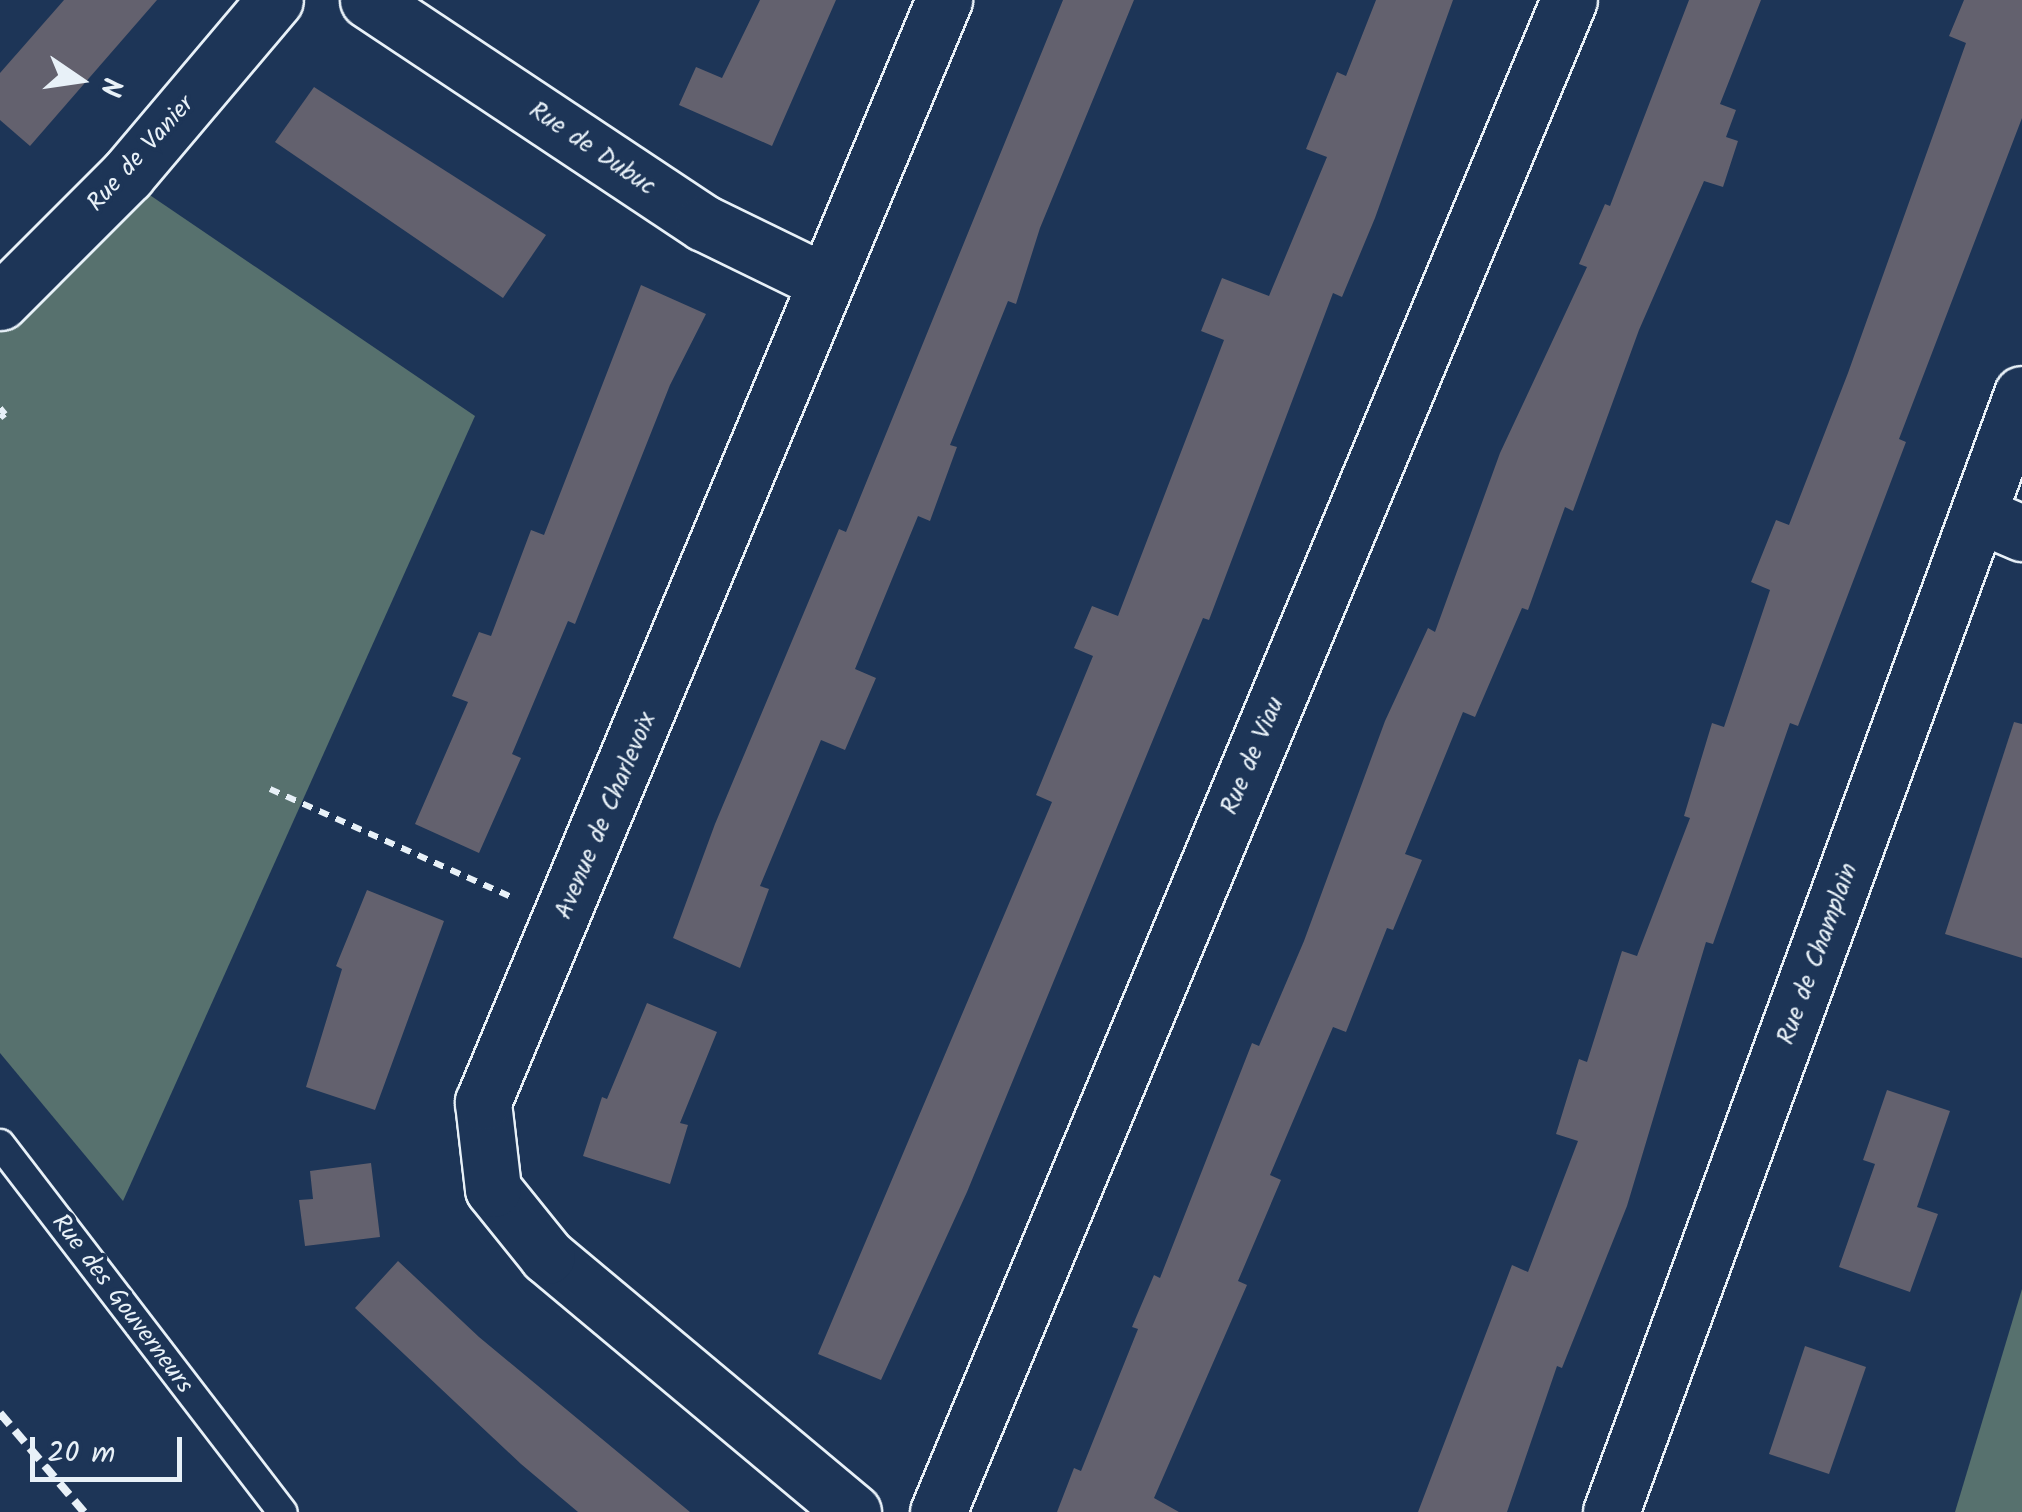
<!DOCTYPE html>
<html>
<head>
<meta charset="utf-8">
<style>
  body { margin:0 }
  #map { position:relative; width:2022px; height:1512px; overflow:hidden; background:#1d3557; font-family:Kalam,sans-serif }
  div>[style] { position:absolute }
  [style*='--x'] { left:calc(var(--x)*1px); top:calc(var(--y)*1px); width:calc(var(--w)*1px); rotate:calc(var(--a)*1deg) }
  .green>* { inset:0; background:#57716e }
  .building>* { inset:0; background:#63616e }
  .path>* { height:6px; margin-top:-3px; transform-origin:0; background:repeating-linear-gradient(90deg,#e8f1f8 0 10px,transparent 0 18px) }
  .roads { filter:drop-shadow(2px 0 #e8f1f8) drop-shadow(-2px 0 #e8f1f8) drop-shadow(0 2px #e8f1f8) drop-shadow(0 -2px #e8f1f8) }
  .service>* { height:28px; margin:-14px; padding:0 14px; transform-origin:14px; border-radius:14px; background:#1d3557 }
  .minor>* { height:55px; margin:-27.5px; padding:0 27.5px; transform-origin:27.5px; border-radius:27.5px; background:#1d3557 }
  .rail>* { height:8px; margin-top:-4px; transform-origin:0; background:repeating-linear-gradient(90deg,#e8f1f8 0 15px,transparent 0 23px) }
  span { translate:-50% -50%; white-space:nowrap; text-align:center; line-height:1.15; -webkit-text-stroke:8px #1d3557; paint-order:stroke }
  .street-label { font-size:25px; color:#e8f1f8 }
  .north { position:absolute; left:30px; top:30px; width:100px; height:100px; -webkit-text-stroke:8px #1d3557; paint-order:stroke; rotate:103deg; font-size:28px; font-weight:700; line-height:40px; text-align:center; color:#e8f1f8 }
  .north::after { content:''; display:block; margin:auto; width:35px; height:45px; background:#e8f1f8; clip-path:polygon(50% 0,100% 100%,50% 72%,0 100%) }
  .scale { position:absolute; left:30px; top:1437px; width:152px; height:45px; box-sizing:border-box; border:5px solid #e8f1f8; border-top:0; padding-left:12px; font-size:30px; line-height:35px; white-space:nowrap; color:#e8f1f8; -webkit-text-stroke:8px #1d3557; paint-order:stroke }
</style>
</head>
<body>
<div id="map">
  <div class="green">
    <i style="clip-path:polygon(135px 185px,475px 416px,123px 1201px,0 1053px,0 314px)"></i>
    <i style="clip-path:polygon(2022px 1289px,2022px 1512px,1955px 1512px)"></i>
  </div>
  <div class="building">
    <i style="clip-path:polygon(64px 0,157px 0,30px 146px,0 120px,0 73px)"></i>
    <i style="clip-path:polygon(760px 0,836px 0,772px 146px,679px 105px,696px 67px,722px 78px)"></i>
    <i style="clip-path:polygon(1063px 0,1134px 0,1040px 228px,1016px 304px,1008px 301px,950px 445px,957px 447px,930px 521px,918px 516px,855px 669px,876px 678px,845px 750px,821px 740px,760px 886px,769px 889px,740px 968px,673px 938px,715px 824px,839px 529px,846px 532px)"></i>
    <i style="clip-path:polygon(1376px 0,1453px 0,1375px 218px,1342px 297px,1333px 293px,1209px 620px,1203px 618px,967px 1192px,881px 1380px,818px 1354px,1052px 802px,1036px 795px,1093px 656px,1074px 648px,1092px 606px,1118px 616px,1224px 340px,1201px 331px,1222px 278px,1269px 296px,1327px 157px,1306px 149px,1337px 72px,1346px 76px)"></i>
    <i style="clip-path:polygon(1689px 0,1761px 0,1720px 104px,1736px 110px,1726px 137px,1738px 141px,1723px 187px,1704px 181px,1639px 330px,1573px 511px,1565px 507px,1528px 610px,1522px 608px,1475px 717px,1463px 712px,1405px 854px,1422px 860px,1393px 930px,1387px 928px,1346px 1032px,1333px 1027px,1270px 1175px,1281px 1180px,1238px 1281px,1247px 1285px,1154px 1498px,1179px 1512px,1057px 1512px,1074px 1468px,1081px 1471px,1138px 1329px,1132px 1327px,1154px 1275px,1160px 1278px,1252px 1043px,1259px 1046px,1304px 941px,1385px 721px,1428px 628px,1435px 632px,1500px 453px,1587px 267px,1579px 264px,1605px 204px,1610px 206px)"></i>
    <i style="clip-path:polygon(1964px 0,2022px 0,2022px 118px,1899px 439px,1906px 442px,1798px 726px,1790px 723px,1713px 944px,1706px 942px,1627px 1206px,1562px 1368px,1557px 1366px,1507px 1512px,1418px 1512px,1512px 1265px,1528px 1272px,1578px 1141px,1556px 1134px,1579px 1059px,1587px 1062px,1622px 951px,1637px 956px,1690px 818px,1684px 816px,1712px 723px,1724px 727px,1770px 590px,1751px 582px,1776px 520px,1789px 525px,1848px 373px,1966px 43px,1949px 36px)"></i>
    <i style="clip-path:polygon(314px 87px,546px 235px,503px 298px,275px 142px)"></i>
    <i style="clip-path:polygon(641px 285px,706px 314px,670px 385px,575px 624px,568px 621px,512px 754px,521px 758px,479px 853px,415px 824px,468px 702px,452px 696px,479px 632px,491px 636px,531px 530px,544px 535px)"></i>
    <i style="clip-path:polygon(2014px 722px,2022px 724px,2022px 958px,1945px 934px)"></i>
    <i style="clip-path:polygon(367px 890px,444px 921px,375px 1110px,306px 1087px,342px 969px,336px 966px)"></i>
    <i style="clip-path:polygon(647px 1003px,717px 1032px,680px 1123px,688px 1125px,670px 1184px,583px 1156px,602px 1097px,607px 1099px)"></i>
    <i style="clip-path:polygon(1887px 1090px,1950px 1111px,1917px 1207px,1938px 1214px,1910px 1292px,1839px 1267px,1875px 1164px,1863px 1160px)"></i>
    <i style="clip-path:polygon(371px 1163px,380px 1237px,305px 1246px,299px 1200px,313px 1199px,310px 1171px)"></i>
    <i style="clip-path:polygon(398px 1261px,479px 1337px,690px 1512px,578px 1512px,521px 1464px,355px 1308px)"></i>
    <i style="clip-path:polygon(1805px 1346px,1866px 1367px,1829px 1474px,1769px 1454px)"></i>
  </div>
  <div class="path">
    <i style="--x:0;--y:408;--w:8;--a:50"></i>
    <i style="--x:5;--y:414;--w:6;--a:141"></i>
    <i style="--x:270;--y:789;--w:265;--a:24.1"></i>
  </div>
  <div class="roads">
    <div class="service">
      <i style="--x:0;--y:1144;--w:464;--a:52.5"></i>
    </div>
    <div class="minor">
      <i style="--x:368;--y:0;--w:403;--a:33.6"></i>
      <i style="--x:704;--y:223;--w:135;--a:26"></i>
      <i style="--x:0;--y:302;--w:180;--a:-45"></i>
      <i style="--x:127;--y:175;--w:229;--a:-49.8"></i>
      <i style="--x:1980;--y:515;--w:46;--a:23.2"></i>
      <i style="--x:853;--y:1512;--w:399;--a:-140.1"></i>
      <i style="--x:547;--y:1256;--w:86;--a:-128.9"></i>
      <i style="--x:493;--y:1189;--w:88;--a:-96.6"></i>
      <i style="--x:483;--y:1102;--w:1195;--a:-67.3"></i>
      <i style="--x:938;--y:1512;--w:1638;--a:-67.35"></i>
      <i style="--x:1611;--y:1512;--w:1191;--a:-69.82"></i>
    </div>
  </div>
  <div class="rail">
    <i style="--x:0;--y:1413;--w:130;--a:49.7"></i>
  </div>
  <div class="street-label">
    <span style="left:592px;top:149px;rotate:34deg">Rue de Dubuc</span>
    <span style="left:141px;top:154px;rotate:-48deg">Rue de Vanier</span>
    <span style="left:1253px;top:756px;rotate:-67deg">Rue de Viau</span>
    <span style="left:606px;top:816px;rotate:-67deg">Avenue de Charlevoix</span>
    <span style="left:1818px;top:954px;rotate:-70deg">Rue de Champlain</span>
    <span style="left:122px;top:1304px;rotate:53deg">Rue des Gouverneurs</span>
  </div>
  <div class="north">N</div>
  <div class="scale">20 m</div>
</div>
</body>
</html>
